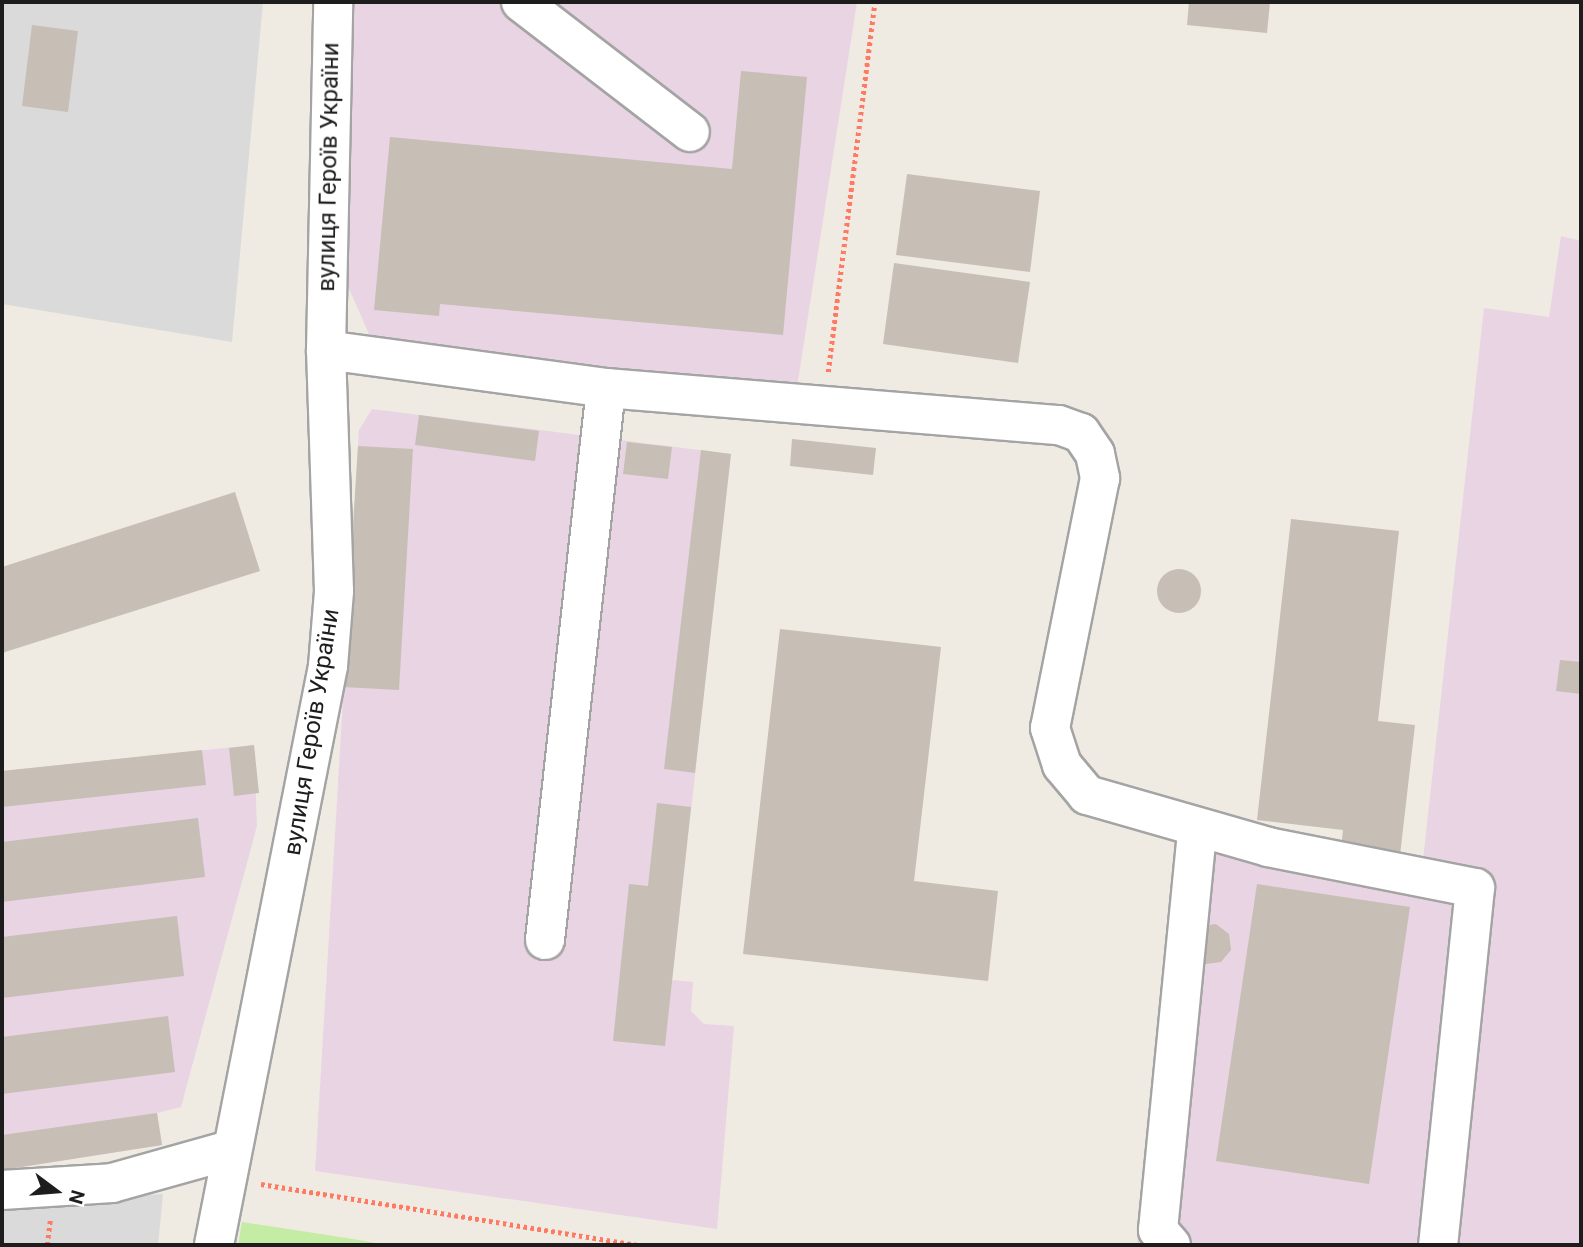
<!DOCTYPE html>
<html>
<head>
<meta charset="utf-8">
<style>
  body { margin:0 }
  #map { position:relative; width:1583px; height:1247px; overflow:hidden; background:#efebe2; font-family:Roboto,sans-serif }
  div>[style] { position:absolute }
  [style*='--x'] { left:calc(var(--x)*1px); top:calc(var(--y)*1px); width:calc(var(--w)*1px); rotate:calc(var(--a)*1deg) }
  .residential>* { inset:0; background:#dbdada }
  .industrial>* { inset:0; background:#e9d4e4 }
  .grass>* { inset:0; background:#c5eca5 }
  .building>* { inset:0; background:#c7beb5 }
  .round { border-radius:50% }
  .path>* { height:4.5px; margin-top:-2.25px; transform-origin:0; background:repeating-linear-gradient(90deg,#ff7a63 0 3.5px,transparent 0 7px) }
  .roads { filter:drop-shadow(2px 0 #a4a4a4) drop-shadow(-2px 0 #a4a4a4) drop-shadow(0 2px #a4a4a4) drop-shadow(0 -2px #a4a4a4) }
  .minor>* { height:38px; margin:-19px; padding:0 19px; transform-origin:19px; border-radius:19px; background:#fff }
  span { translate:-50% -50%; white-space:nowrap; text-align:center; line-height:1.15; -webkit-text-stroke:5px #fff; paint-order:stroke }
  .street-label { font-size:24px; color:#1d1d1d }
  .frame { position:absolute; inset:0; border:4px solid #1d1d1d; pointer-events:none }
  .north { position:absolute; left:21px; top:1156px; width:70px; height:70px; -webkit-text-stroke:5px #fff; paint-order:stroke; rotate:106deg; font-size:19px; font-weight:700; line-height:28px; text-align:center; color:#1d1d1d }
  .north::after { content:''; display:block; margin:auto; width:24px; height:32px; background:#1d1d1d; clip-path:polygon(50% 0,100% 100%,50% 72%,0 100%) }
</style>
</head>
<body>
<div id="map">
  <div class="residential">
    <i style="clip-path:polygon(2px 2px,263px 2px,232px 342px,2px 304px)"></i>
    <i style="clip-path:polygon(163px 1194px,158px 1245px,2px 1245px,2px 1205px)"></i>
  </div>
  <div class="industrial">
    <i style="clip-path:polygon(354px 2px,857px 2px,797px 387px,386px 345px,369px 334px,346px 282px)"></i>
    <i style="clip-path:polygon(1561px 236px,1581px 241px,1581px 1245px,1137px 1245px,1179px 810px,1423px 860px,1484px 308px,1549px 317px)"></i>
    <i style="clip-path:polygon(372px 409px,731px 454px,672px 980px,693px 982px,691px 1011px,704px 1024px,734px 1026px,717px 1229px,315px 1171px,359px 430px)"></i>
    <i style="clip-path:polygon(254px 745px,257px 826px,181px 1107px,157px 1113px,162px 1145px,2px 1170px,2px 771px)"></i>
  </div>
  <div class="grass">
    <i style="clip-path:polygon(242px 1222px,353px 1239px,387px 1245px,238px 1245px)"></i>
  </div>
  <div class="building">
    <i style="clip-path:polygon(1189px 2px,1270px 2px,1267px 33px,1187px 25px)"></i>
    <i style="clip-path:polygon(32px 25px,78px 31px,68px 112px,22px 106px)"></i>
    <i style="clip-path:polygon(741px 71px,807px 77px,783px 335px,440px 304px,439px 316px,374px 310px,390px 137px,732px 169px)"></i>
    <i style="clip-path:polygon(907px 174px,1040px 191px,1030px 272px,896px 255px)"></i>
    <i style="clip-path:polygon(894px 263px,1030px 282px,1018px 363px,883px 344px)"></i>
    <i style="clip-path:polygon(419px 415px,539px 431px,535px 461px,415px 445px)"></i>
    <i style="clip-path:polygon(792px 439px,876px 448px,873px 475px,790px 466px)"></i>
    <i style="clip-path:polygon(627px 442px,672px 447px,668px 479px,623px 474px)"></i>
    <i style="clip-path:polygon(358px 446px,413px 449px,399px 690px,343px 687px)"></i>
    <i style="clip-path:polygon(701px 450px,731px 454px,695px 773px,664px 769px)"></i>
    <i style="clip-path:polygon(235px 492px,260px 571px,2px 653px,2px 567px)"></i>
    <i style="clip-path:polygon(1291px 519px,1399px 531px,1378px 721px,1415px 725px,1399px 864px,1340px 857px,1343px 830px,1257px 820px)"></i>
    <i class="round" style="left:1157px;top:569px;width:44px;height:44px"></i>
    <i style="clip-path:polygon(780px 629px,941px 647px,914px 881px,998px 891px,988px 981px,743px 954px)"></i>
    <i style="clip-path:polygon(1560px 660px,1581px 662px,1581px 694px,1556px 691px)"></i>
    <i style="clip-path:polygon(254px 745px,259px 793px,234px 796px,229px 748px)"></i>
    <i style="clip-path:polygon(202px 750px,206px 785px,2px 807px,2px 771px)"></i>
    <i style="clip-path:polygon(657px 803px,691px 807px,665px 1046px,613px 1041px,629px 884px,648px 886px)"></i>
    <i style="clip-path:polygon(198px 818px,205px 877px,2px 902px,2px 842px)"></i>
    <i style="clip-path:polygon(1257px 884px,1410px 907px,1369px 1184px,1216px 1161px)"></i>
    <i style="clip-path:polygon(177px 916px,184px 976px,2px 998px,2px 937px)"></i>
    <i style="clip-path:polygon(1216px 924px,1229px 934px,1231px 950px,1221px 962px,1206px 964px,1193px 955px,1201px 926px)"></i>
    <i style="clip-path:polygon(168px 1016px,175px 1072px,2px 1094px,2px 1037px)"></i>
    <i style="clip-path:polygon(157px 1113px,162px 1145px,2px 1170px,2px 1135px)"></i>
  </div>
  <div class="path">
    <i style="--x:828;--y:372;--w:373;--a:-82.8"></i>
    <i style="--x:261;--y:1184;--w:383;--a:9.2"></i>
    <i style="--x:47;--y:1245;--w:26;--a:-83"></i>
  </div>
  <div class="roads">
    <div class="minor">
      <i style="--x:521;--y:2;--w:213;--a:37.6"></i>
      <i style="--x:326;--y:350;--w:283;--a:7.7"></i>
      <i style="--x:606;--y:388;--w:455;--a:4.7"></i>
      <i style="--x:1059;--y:425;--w:23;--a:20"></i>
      <i style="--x:1081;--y:433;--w:25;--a:56"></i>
      <i style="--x:1095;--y:454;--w:25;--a:78"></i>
      <i style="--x:1100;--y:478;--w:255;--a:101.3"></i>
      <i style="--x:1050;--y:728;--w:39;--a:72"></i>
      <i style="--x:1062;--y:765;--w:39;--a:50"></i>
      <i style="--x:1087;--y:795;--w:188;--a:16"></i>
      <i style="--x:1268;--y:847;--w:211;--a:11.2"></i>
      <i style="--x:1475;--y:888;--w:359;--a:95.9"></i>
      <i style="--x:545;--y:940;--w:555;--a:-83.69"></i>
      <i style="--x:2;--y:1190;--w:110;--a:-3.6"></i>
      <i style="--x:112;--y:1183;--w:123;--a:-15.6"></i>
      <i style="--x:214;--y:1245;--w:590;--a:-78.86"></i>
      <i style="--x:328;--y:666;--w:75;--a:-85.4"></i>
      <i style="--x:334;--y:591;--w:241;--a:-91.9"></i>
      <i style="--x:326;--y:350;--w:348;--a:-88.8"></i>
      <i style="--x:1171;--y:1245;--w:20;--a:-131"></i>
      <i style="--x:1158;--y:1230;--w:403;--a:-84.4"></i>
    </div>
  </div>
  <div class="street-label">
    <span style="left:329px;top:167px;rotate:-89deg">вулиця Героїв України</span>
    <span style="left:312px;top:732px;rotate:-81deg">вулиця Героїв України</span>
  </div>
  <div class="frame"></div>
  <div class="north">N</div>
</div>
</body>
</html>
